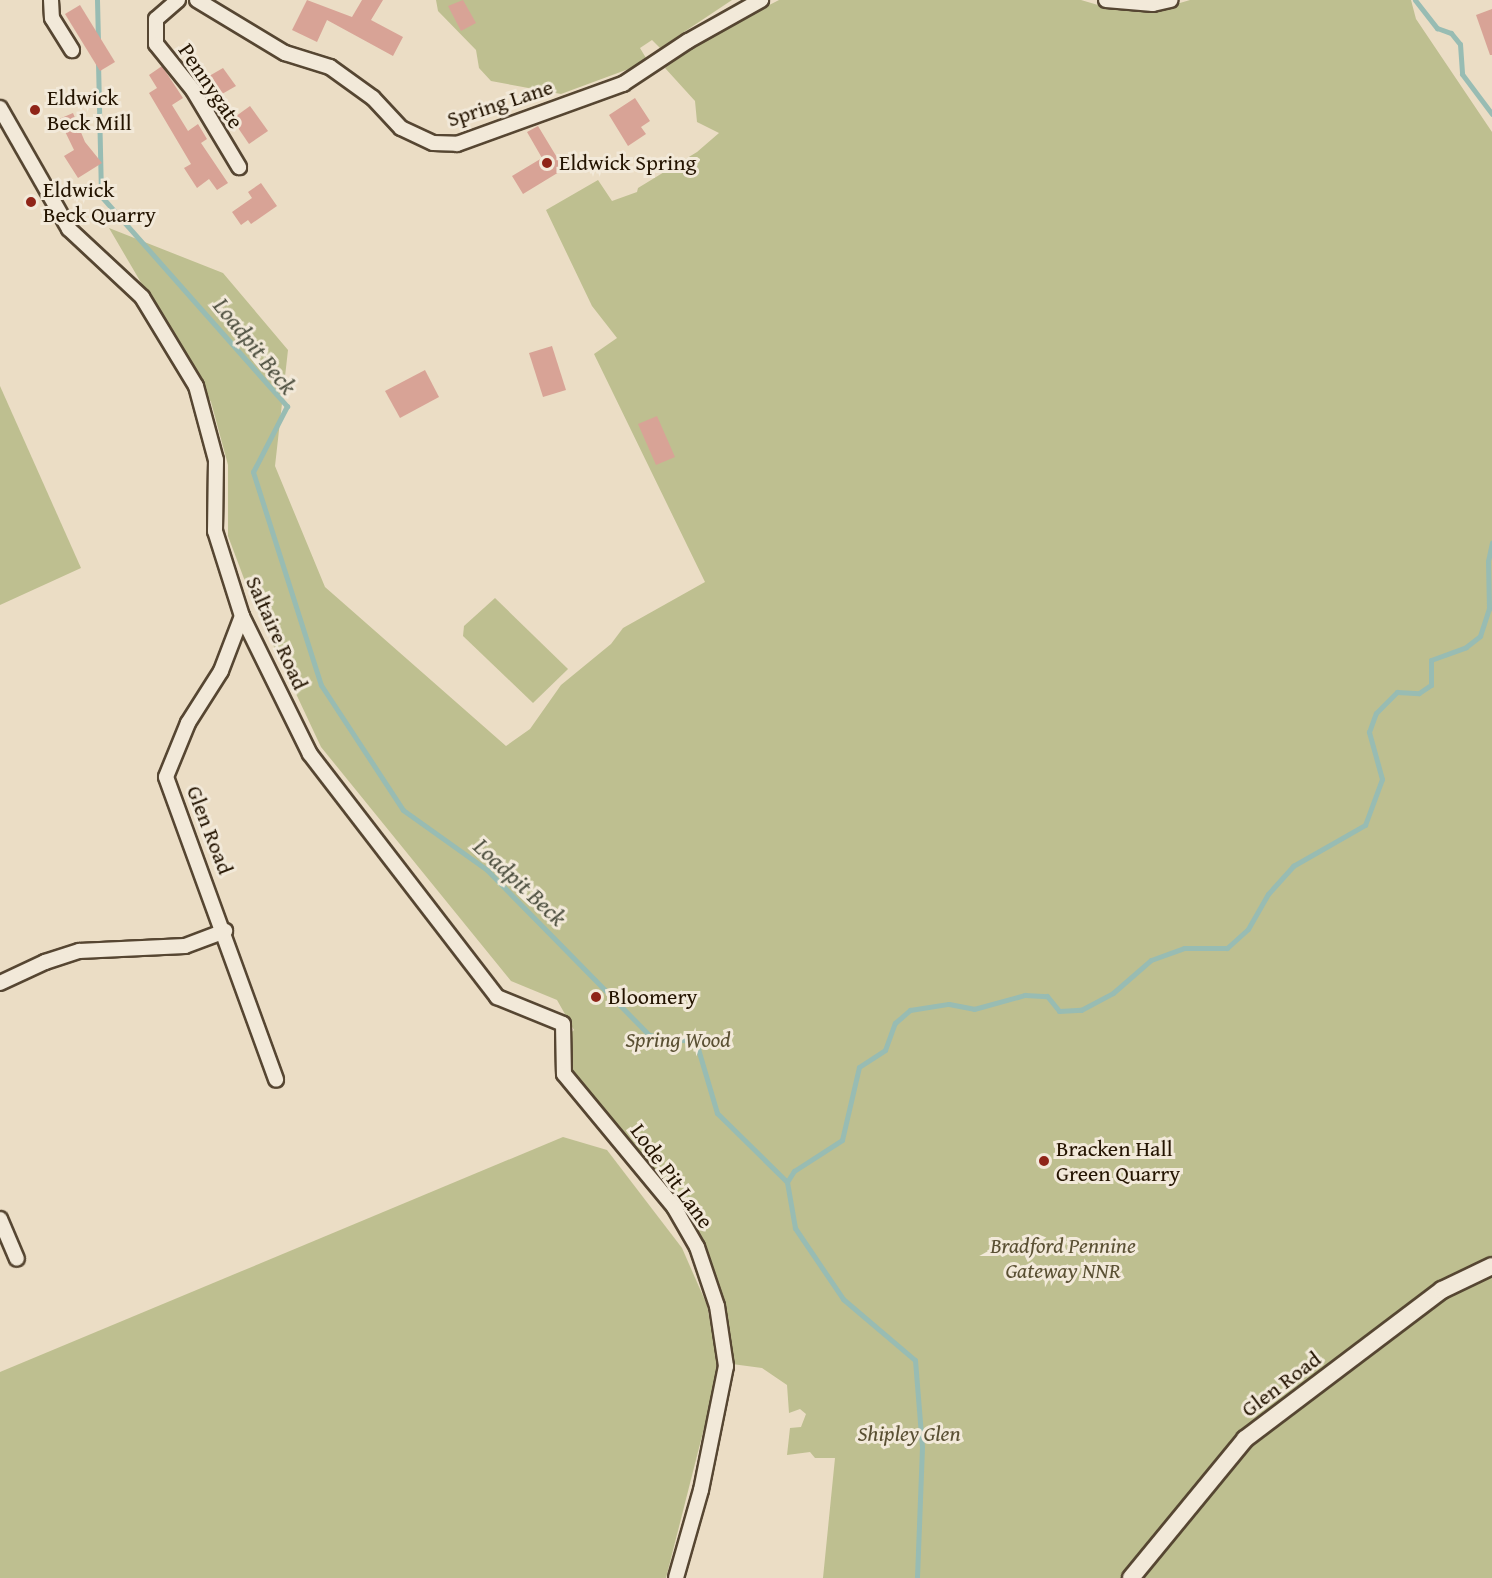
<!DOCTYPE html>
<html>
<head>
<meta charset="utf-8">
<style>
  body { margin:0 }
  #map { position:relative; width:1492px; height:1578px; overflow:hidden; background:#ebddc5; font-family:"Gentium Book Plus",serif }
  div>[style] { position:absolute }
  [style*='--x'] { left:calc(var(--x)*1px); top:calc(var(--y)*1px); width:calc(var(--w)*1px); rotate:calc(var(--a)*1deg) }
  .green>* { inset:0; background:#bebf90 }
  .stream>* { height:5px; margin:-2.5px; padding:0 2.5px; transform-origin:2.5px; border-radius:2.5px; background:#98bcb3 }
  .building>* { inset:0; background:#d8a396 }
  .roads { filter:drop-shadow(2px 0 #564632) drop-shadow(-2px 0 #564632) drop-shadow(0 2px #564632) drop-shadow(0 -2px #564632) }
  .minor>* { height:14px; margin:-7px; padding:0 7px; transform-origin:7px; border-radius:7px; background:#f2e9d9 }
  .tertiary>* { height:16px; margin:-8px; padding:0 8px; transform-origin:8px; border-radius:8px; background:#f2e9d9 }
  .dots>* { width:16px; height:16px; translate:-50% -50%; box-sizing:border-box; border:3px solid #f2e9d9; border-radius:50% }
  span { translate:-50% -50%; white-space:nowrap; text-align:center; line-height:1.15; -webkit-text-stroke:6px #f2e9d9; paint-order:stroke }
  .street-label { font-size:22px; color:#241401 }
  .poi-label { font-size:22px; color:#241401 }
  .left { translate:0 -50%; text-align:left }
  .park-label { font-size:22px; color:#5a5033; font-style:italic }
  .water-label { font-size:24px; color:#4d4f3f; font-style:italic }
</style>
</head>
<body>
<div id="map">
  <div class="green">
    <i style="clip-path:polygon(436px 0,732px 0,660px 48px,652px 40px,640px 48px,646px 58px,634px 67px,561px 94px,491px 81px,479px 68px,476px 50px,438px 11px)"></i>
    <i style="clip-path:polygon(779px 0,1081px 0,1115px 10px,1153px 11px,1190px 0,1411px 0,1416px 19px,1492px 132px,1492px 1578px,823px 1578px,835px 1458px,815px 1458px,810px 1452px,787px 1455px,790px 1428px,801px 1427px,806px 1414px,800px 1409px,789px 1413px,787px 1385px,762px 1368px,732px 1364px,707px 1264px,573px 1079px,563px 1055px,566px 1037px,574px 1030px,557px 1000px,511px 981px,321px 747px,252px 600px,228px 536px,228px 465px,211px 402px,109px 228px,223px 273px,288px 350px,275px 466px,325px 587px,506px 746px,530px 729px,561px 685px,611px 644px,623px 628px,705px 582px,594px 354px,617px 338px,592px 306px,546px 210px,598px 180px,612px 201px,637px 192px,638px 188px,697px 152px,719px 133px,697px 122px,695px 101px,665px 68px,712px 34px)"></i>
    <i style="clip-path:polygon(0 386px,81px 568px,0 605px)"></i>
    <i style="clip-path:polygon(495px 598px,568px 669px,533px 703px,463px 636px,464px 626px)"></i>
    <i style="clip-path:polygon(563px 1137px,607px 1150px,682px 1248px,707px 1305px,719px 1369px,666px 1578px,0 1578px,0 1372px)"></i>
  </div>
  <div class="stream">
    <i style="--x:97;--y:0;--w:40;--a:88.6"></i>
    <i style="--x:1415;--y:0;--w:36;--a:52"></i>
    <i style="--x:1437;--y:28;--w:15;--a:20"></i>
    <i style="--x:1451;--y:33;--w:14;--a:51"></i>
    <i style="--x:1460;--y:44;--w:30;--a:86"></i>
    <i style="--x:1462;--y:74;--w:50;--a:53.1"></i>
    <i style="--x:98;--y:62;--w:134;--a:88.7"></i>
    <i style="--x:101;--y:196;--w:281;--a:48.5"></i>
    <i style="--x:287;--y:406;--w:74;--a:117.3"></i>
    <i style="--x:253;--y:472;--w:224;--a:72.3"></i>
    <i style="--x:321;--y:685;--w:149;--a:56.7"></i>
    <i style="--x:403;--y:810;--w:103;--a:35.5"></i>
    <i style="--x:487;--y:870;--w:231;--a:45.5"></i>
    <i style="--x:649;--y:1035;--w:48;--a:8.5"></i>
    <i style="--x:696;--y:1042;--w:74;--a:73.5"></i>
    <i style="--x:717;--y:1113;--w:98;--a:44.6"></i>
    <i style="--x:787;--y:1182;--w:47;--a:80.1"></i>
    <i style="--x:795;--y:1228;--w:86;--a:55.9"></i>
    <i style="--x:843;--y:1299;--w:94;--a:40.3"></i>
    <i style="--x:915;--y:1360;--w:87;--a:85.4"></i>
    <i style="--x:922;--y:1447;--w:131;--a:92.2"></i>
    <i style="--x:787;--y:1182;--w:13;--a:-58"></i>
    <i style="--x:794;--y:1171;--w:57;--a:-32.9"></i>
    <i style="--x:842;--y:1140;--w:75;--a:-76.9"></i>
    <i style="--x:859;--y:1067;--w:31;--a:-33"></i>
    <i style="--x:885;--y:1050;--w:29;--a:-70"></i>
    <i style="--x:895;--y:1023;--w:20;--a:-41"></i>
    <i style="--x:910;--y:1010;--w:39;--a:-9"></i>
    <i style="--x:949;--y:1004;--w:25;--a:11"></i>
    <i style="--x:974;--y:1009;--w:53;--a:-15.4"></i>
    <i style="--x:1025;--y:995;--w:22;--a:3"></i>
    <i style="--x:1047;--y:996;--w:19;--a:51"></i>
    <i style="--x:1059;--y:1011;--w:22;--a:-3"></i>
    <i style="--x:1081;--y:1010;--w:36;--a:-28"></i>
    <i style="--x:1113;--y:993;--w:50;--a:-41"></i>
    <i style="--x:1151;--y:960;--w:35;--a:-20"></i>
    <i style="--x:1184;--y:948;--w:43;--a:0"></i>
    <i style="--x:1227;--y:948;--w:28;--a:-42"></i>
    <i style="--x:1248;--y:929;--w:40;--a:-60.3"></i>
    <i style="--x:1268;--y:894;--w:38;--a:-48"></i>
    <i style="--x:1293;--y:866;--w:83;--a:-29.7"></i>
    <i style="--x:1365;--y:825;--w:49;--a:-69.7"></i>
    <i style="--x:1382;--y:779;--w:49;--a:-105.5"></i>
    <i style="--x:1369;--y:732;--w:20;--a:-70"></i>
    <i style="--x:1376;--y:713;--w:30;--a:-45"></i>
    <i style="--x:1397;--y:692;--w:22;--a:3"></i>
    <i style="--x:1419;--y:693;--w:14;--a:-34"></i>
    <i style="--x:1431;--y:685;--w:25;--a:-90"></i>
    <i style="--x:1431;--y:660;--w:37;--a:-20"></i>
    <i style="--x:1466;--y:647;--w:18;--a:-38"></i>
    <i style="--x:1480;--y:636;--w:28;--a:-72"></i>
    <i style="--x:1489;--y:609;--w:48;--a:-91.2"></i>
    <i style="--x:1488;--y:561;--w:19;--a:-78"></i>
  </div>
  <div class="building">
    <i style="clip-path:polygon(307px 0,352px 17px,362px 0,383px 0,371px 20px,403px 37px,393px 56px,327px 20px,317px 42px,292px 30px)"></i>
    <i style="clip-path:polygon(463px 0,476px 23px,461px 31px,448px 6px)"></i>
    <i style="clip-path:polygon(80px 5px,115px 62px,100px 71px,65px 14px)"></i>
    <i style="clip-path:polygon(1492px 9px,1492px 55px,1490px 55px,1476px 15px)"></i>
    <i style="clip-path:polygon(162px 66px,183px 98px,172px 105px,188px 131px,198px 124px,207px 139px,201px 143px,228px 183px,217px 190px,209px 179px,197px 188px,184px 168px,191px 164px,149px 93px,157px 88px,149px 75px)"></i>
    <i style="clip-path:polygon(223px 68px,236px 86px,215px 98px,204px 79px)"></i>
    <i style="clip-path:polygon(635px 98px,650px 121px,641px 127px,646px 134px,628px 146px,609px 115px)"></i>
    <i style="clip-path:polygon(250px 106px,268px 131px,249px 144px,232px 119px)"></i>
    <i style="clip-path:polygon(73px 113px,85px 142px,102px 163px,78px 178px,64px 156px,74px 150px,59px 119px)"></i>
    <i style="clip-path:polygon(538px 126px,564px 169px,523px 194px,512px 176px,542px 158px,527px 132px)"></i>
    <i style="clip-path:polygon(261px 183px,277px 206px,251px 224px,248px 220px,241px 225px,232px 212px,252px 198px,248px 192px)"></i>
    <i style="clip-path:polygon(552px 346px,566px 390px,543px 397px,529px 353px)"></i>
    <i style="clip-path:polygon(425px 370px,439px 397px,400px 418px,385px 391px)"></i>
    <i style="clip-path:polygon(657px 416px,675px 457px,656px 465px,638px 424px)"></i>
  </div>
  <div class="roads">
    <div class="minor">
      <i style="--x:51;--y:0;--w:18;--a:87"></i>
      <i style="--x:52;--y:18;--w:38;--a:58"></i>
      <i style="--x:178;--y:0;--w:29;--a:139"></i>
      <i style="--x:156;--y:19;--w:25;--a:90"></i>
      <i style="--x:156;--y:44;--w:59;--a:51.2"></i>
      <i style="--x:193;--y:90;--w:90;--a:59.1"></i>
      <i style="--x:197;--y:0;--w:103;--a:31.1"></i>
      <i style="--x:285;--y:53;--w:47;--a:17.3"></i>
      <i style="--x:330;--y:67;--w:53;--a:35.8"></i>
      <i style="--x:373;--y:98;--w:41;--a:47"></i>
      <i style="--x:401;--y:128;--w:35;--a:25"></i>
      <i style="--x:433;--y:143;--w:24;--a:2"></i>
      <i style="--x:457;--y:144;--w:177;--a:-19.9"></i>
      <i style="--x:623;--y:84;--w:78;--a:-33.5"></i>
      <i style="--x:688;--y:41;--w:84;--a:-29.3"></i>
      <i style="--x:1106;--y:0;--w:47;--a:4.9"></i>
      <i style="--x:1153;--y:4;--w:18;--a:-13"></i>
      <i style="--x:0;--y:108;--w:139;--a:60.3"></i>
      <i style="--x:69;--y:229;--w:100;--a:43"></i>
      <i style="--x:142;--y:297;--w:104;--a:58.8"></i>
      <i style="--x:196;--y:386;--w:77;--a:74.9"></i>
      <i style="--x:216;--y:460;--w:71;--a:90.8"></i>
      <i style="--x:215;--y:531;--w:89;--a:72.4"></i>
      <i style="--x:242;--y:616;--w:154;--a:63.8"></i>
      <i style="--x:310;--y:754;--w:307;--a:52.4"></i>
      <i style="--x:497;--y:997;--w:71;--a:22.2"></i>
      <i style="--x:563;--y:1024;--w:50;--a:88.9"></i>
      <i style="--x:564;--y:1074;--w:173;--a:50.4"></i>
      <i style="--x:674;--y:1207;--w:46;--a:60.1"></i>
      <i style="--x:697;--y:1247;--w:62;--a:71.3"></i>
      <i style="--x:717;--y:1306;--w:61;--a:81.5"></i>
      <i style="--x:726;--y:1366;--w:126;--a:101.4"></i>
      <i style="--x:701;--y:1490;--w:91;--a:105.9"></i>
      <i style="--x:242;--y:616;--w:59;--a:110.9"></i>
      <i style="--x:221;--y:671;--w:62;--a:122.4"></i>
      <i style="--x:188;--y:723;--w:58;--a:112.2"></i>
      <i style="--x:166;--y:777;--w:322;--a:70"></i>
      <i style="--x:0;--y:983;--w:50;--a:-25"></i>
      <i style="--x:45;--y:962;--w:36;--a:-18"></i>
      <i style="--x:79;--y:951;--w:106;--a:-2.7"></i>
      <i style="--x:185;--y:946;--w:43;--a:-20.6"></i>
      <i style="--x:0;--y:1219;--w:43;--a:67"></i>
    </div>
    <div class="tertiary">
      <i style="--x:1131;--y:1578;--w:180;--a:-50.6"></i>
      <i style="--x:1245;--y:1439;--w:247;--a:-37.1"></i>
      <i style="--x:1442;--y:1290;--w:55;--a:-25.6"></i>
    </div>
  </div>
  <div class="dots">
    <i style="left:35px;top:110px;background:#8f2418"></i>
    <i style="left:547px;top:163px;background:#8f2418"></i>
    <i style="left:31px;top:202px;background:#8f2418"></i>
    <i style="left:596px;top:997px;background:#8f2418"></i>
    <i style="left:1044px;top:1161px;background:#8f2418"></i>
  </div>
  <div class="street-label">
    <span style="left:211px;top:86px;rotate:56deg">Pennygate</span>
    <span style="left:500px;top:103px;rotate:-18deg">Spring Lane</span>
    <span style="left:277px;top:633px;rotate:66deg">Saltaire Road</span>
    <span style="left:210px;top:830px;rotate:69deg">Glen Road</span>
    <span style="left:672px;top:1176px;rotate:54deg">Lode Pit Lane</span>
    <span style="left:1281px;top:1384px;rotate:-37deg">Glen Road</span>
  </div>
  <div class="poi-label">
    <span class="left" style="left:47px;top:110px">Eldwick<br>Beck Mill</span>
    <span class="left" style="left:559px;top:163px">Eldwick Spring</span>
    <span class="left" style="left:43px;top:202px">Eldwick<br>Beck Quarry</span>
    <span class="left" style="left:608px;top:997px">Bloomery</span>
    <span class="left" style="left:1056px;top:1161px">Bracken Hall<br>Green Quarry</span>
  </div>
  <div class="park-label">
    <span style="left:678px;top:1040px">Spring Wood</span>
    <span style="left:1063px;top:1258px">Bradford Pennine<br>Gateway NNR</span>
    <span style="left:909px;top:1434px">Shipley Glen</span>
  </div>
  <div class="water-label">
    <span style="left:255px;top:346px;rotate:51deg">Loadpit Beck</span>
    <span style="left:520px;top:882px;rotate:43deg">Loadpit Beck</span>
  </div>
</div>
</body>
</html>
